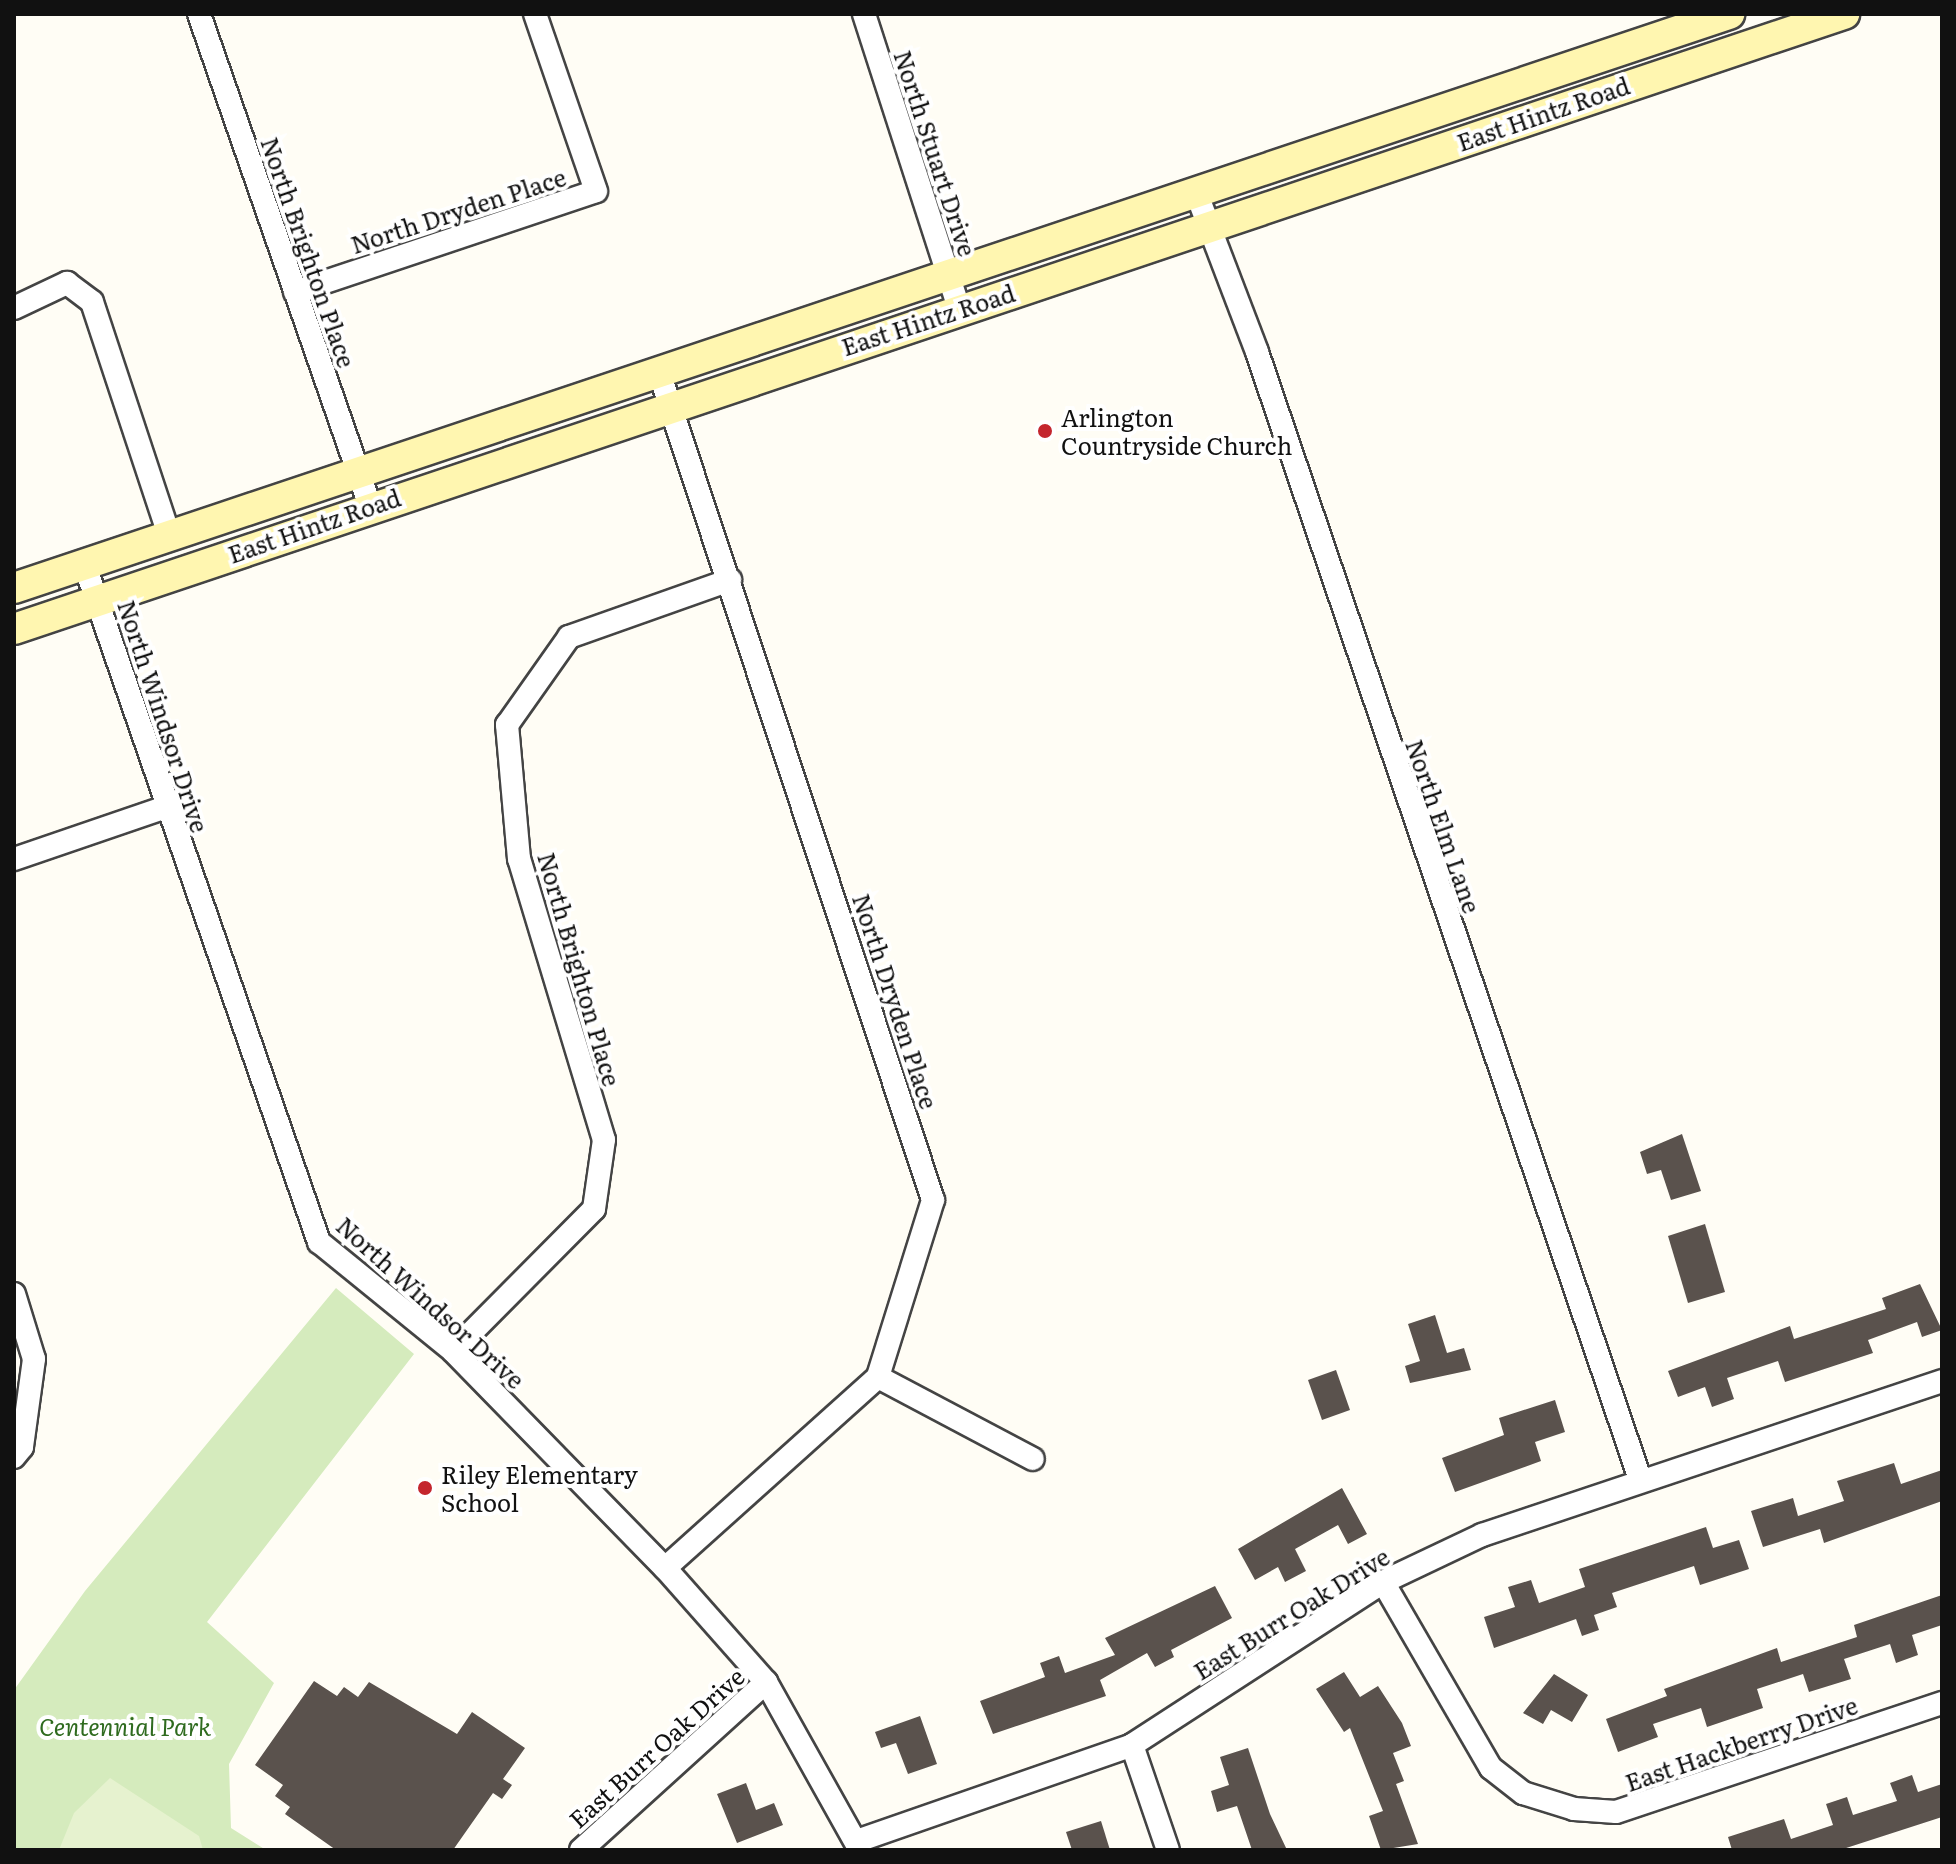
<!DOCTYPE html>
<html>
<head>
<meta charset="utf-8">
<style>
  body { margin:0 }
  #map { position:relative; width:1956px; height:1864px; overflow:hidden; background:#fffdf5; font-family:Literata,serif }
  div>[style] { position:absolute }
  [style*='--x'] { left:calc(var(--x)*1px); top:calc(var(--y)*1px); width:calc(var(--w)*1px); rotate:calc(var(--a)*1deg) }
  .green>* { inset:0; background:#d5ebbd }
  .pitch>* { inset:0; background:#e6f2cf }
  .building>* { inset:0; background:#5a524d }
  .roads { filter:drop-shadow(2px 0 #444) drop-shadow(-2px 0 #444) drop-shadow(0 2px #444) drop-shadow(0 -2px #444) }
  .minor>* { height:22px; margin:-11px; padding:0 11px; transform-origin:11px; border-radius:11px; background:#fff }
  .secondary>* { height:30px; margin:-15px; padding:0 15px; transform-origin:15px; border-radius:15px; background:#fff6b0 }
  .dots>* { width:22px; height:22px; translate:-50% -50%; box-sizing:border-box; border:4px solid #fff; border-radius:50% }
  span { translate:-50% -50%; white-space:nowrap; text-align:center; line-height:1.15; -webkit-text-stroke:8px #fff; paint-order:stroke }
  .street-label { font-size:24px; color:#111 }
  .poi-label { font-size:24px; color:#111 }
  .left { translate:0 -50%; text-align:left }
  .park-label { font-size:24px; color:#2f6b1f; font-style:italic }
  .frame { position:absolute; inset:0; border:16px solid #111; pointer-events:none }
</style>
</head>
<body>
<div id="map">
  <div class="green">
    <i style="clip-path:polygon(336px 1288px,414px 1354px,207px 1622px,274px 1683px,229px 1764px,231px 1828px,266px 1850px,14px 1850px,14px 1690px,85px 1591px)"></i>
  </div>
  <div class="pitch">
    <i style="clip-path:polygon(110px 1778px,199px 1836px,203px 1850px,59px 1850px,74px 1813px)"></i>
  </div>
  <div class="building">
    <i style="clip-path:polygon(1682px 1134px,1701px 1191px,1671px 1200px,1661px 1170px,1647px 1174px,1640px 1152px)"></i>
    <i style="clip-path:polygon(1705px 1224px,1725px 1292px,1688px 1303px,1668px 1236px)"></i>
    <i style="clip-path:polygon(1920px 1284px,1942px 1330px,1922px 1337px,1917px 1322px,1868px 1340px,1873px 1353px,1785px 1382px,1778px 1361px,1727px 1378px,1734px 1399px,1712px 1407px,1705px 1387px,1678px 1397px,1668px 1371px,1790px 1326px,1794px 1339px,1886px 1309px,1882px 1298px)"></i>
    <i style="clip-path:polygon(1435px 1315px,1447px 1353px,1464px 1348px,1471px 1370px,1410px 1383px,1405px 1366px,1420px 1361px,1408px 1324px)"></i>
    <i style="clip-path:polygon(1336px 1370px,1350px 1410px,1322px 1420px,1308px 1380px)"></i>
    <i style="clip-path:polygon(1555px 1400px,1565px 1432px,1535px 1442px,1541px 1461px,1455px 1492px,1442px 1458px,1504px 1435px,1499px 1418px)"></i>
    <i style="clip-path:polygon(1894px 1463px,1901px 1484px,1942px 1470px,1942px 1501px,1824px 1543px,1820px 1529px,1763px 1547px,1751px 1511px,1793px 1498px,1798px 1516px,1844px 1501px,1837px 1481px)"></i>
    <i style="clip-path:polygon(1342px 1488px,1367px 1534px,1348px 1544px,1338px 1525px,1295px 1549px,1306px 1571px,1285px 1582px,1278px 1567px,1255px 1580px,1238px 1549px)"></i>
    <i style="clip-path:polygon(1706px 1527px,1713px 1548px,1739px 1540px,1749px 1569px,1700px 1585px,1694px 1566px,1612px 1593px,1617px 1607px,1594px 1615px,1599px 1630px,1582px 1636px,1576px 1619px,1494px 1648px,1484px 1617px,1515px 1607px,1508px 1587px,1531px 1580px,1539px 1603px,1585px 1587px,1579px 1569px)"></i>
    <i style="clip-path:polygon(1215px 1586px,1232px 1618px,1171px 1650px,1174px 1657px,1155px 1667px,1147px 1653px,1100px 1680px,1106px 1696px,993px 1734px,980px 1701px,1045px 1677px,1040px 1663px,1059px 1656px,1065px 1673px,1115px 1655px,1105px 1638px)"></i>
    <i style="clip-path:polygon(1942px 1595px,1942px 1625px,1912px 1635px,1918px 1655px,1896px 1663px,1890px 1644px,1844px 1659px,1851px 1679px,1809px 1692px,1803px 1674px,1757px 1689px,1763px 1708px,1707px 1727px,1701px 1708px,1653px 1724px,1658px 1737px,1618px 1752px,1606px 1719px,1667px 1696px,1664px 1689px,1777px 1648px,1781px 1662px,1857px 1637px,1854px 1625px)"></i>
    <i style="clip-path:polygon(1344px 1672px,1360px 1697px,1378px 1686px,1402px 1723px,1411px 1746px,1393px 1753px,1404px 1781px,1396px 1784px,1418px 1844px,1381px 1850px,1369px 1816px,1383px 1811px,1350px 1728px,1344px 1732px,1316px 1689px)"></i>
    <i style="clip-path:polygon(1554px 1674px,1588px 1695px,1572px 1722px,1551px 1710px,1543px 1724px,1523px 1713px)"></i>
    <i style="clip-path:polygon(314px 1681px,337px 1696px,344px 1687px,358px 1697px,369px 1682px,457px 1734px,472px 1712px,525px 1748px,503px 1779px,512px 1785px,502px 1799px,493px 1793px,453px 1850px,336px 1850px,285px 1814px,290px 1807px,275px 1796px,283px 1785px,255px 1765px)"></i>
    <i style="clip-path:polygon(920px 1716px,937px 1764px,908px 1774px,896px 1743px,881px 1748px,875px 1732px)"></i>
    <i style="clip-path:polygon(1248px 1748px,1270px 1814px,1287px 1850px,1252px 1850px,1237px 1806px,1217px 1812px,1211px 1791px,1229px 1785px,1220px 1757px)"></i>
    <i style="clip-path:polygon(1912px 1775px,1918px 1792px,1942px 1784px,1942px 1817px,1840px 1850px,1732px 1850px,1728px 1837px,1784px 1819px,1791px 1839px,1833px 1825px,1826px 1804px,1847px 1797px,1853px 1815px,1897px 1801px,1890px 1783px)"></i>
    <i style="clip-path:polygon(746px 1783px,756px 1810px,774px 1803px,783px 1825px,737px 1843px,717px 1794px)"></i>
    <i style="clip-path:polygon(1101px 1821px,1110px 1850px,1072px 1850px,1066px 1832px)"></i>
  </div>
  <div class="roads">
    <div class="minor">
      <i style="--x:199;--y:14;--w:521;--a:70.83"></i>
      <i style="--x:864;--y:14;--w:309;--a:72.1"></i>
      <i style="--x:1196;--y:192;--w:171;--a:69.1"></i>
      <i style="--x:1257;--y:352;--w:1190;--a:71.23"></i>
      <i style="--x:295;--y:292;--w:317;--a:-18.5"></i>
      <i style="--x:596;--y:191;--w:187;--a:-109"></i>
      <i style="--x:14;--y:308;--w:59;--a:-25.3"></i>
      <i style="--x:67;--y:283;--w:31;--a:37"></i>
      <i style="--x:92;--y:302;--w:242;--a:71.7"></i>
      <i style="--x:659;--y:372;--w:872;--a:71.69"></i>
      <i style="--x:933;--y:1200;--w:185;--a:107.3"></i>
      <i style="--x:878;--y:1377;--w:286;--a:138.1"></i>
      <i style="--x:84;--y:563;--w:719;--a:70.91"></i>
      <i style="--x:319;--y:1242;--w:173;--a:39.1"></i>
      <i style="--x:453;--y:1351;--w:303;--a:45.7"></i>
      <i style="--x:665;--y:1568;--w:152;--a:48.5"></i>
      <i style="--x:766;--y:1682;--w:193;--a:60.8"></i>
      <i style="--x:14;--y:859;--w:161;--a:-18.9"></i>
      <i style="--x:14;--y:1294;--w:68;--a:72.9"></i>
      <i style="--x:34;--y:1359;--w:89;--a:97.8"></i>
      <i style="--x:22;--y:1447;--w:13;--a:129"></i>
      <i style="--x:453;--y:1351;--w:200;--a:-45.2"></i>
      <i style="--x:594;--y:1209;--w:70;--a:-81.8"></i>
      <i style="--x:604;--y:1140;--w:294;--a:-106.8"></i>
      <i style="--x:519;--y:859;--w:135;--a:-95.1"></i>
      <i style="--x:507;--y:725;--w:108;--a:-54.8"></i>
      <i style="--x:569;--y:637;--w:171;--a:-19.5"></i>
      <i style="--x:878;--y:1377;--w:175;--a:27.9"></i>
      <i style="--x:1383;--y:1582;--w:215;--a:59.9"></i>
      <i style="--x:1491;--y:1768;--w:41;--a:38"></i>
      <i style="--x:1523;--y:1793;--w:53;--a:17.4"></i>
      <i style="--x:1574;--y:1809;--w:42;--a:4.1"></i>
      <i style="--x:1616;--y:1812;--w:344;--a:-18.5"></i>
      <i style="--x:1132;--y:1745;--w:111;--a:71.1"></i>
      <i style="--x:857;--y:1841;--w:291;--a:-19.2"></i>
      <i style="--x:1132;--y:1745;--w:299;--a:-33"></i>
      <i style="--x:1383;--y:1582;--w:110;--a:-25.4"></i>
      <i style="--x:1482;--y:1535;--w:485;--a:-18.5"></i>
      <i style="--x:581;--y:1850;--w:250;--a:-42.2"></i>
    </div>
    <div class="secondary">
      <i style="--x:14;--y:588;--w:1809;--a:-18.51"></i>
      <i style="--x:14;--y:629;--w:1931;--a:-18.58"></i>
    </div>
  </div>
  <div class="dots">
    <i style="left:1045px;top:431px;background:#c4262e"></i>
    <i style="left:425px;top:1488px;background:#c4262e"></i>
  </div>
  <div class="street-label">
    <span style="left:1543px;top:113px;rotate:-19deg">East Hintz Road</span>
    <span style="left:936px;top:153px;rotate:72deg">North Stuart Drive</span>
    <span style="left:458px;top:210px;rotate:-18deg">North Dryden Place</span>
    <span style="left:309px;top:252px;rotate:71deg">North Brighton Place</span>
    <span style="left:928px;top:319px;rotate:-18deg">East Hintz Road</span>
    <span style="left:314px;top:525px;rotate:-19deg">East Hintz Road</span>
    <span style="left:164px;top:716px;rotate:72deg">North Windsor Drive</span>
    <span style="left:1444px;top:826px;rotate:71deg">North Elm Lane</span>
    <span style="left:580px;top:969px;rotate:74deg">North Brighton Place</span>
    <span style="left:896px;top:1001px;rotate:72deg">North Dryden Place</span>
    <span style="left:431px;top:1302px;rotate:42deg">North Windsor Drive</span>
    <span style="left:1291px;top:1613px;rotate:-32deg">East Burr Oak Drive</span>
    <span style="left:1741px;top:1743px;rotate:-19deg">East Hackberry Drive</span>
    <span style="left:656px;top:1747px;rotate:-42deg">East Burr Oak Drive</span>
  </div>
  <div class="poi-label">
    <span class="left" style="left:1061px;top:431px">Arlington<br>Countryside Church</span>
    <span class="left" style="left:441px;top:1488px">Riley Elementary<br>School</span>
  </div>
  <div class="park-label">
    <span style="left:125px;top:1726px">Centennial Park</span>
  </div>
  <div class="frame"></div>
</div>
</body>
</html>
